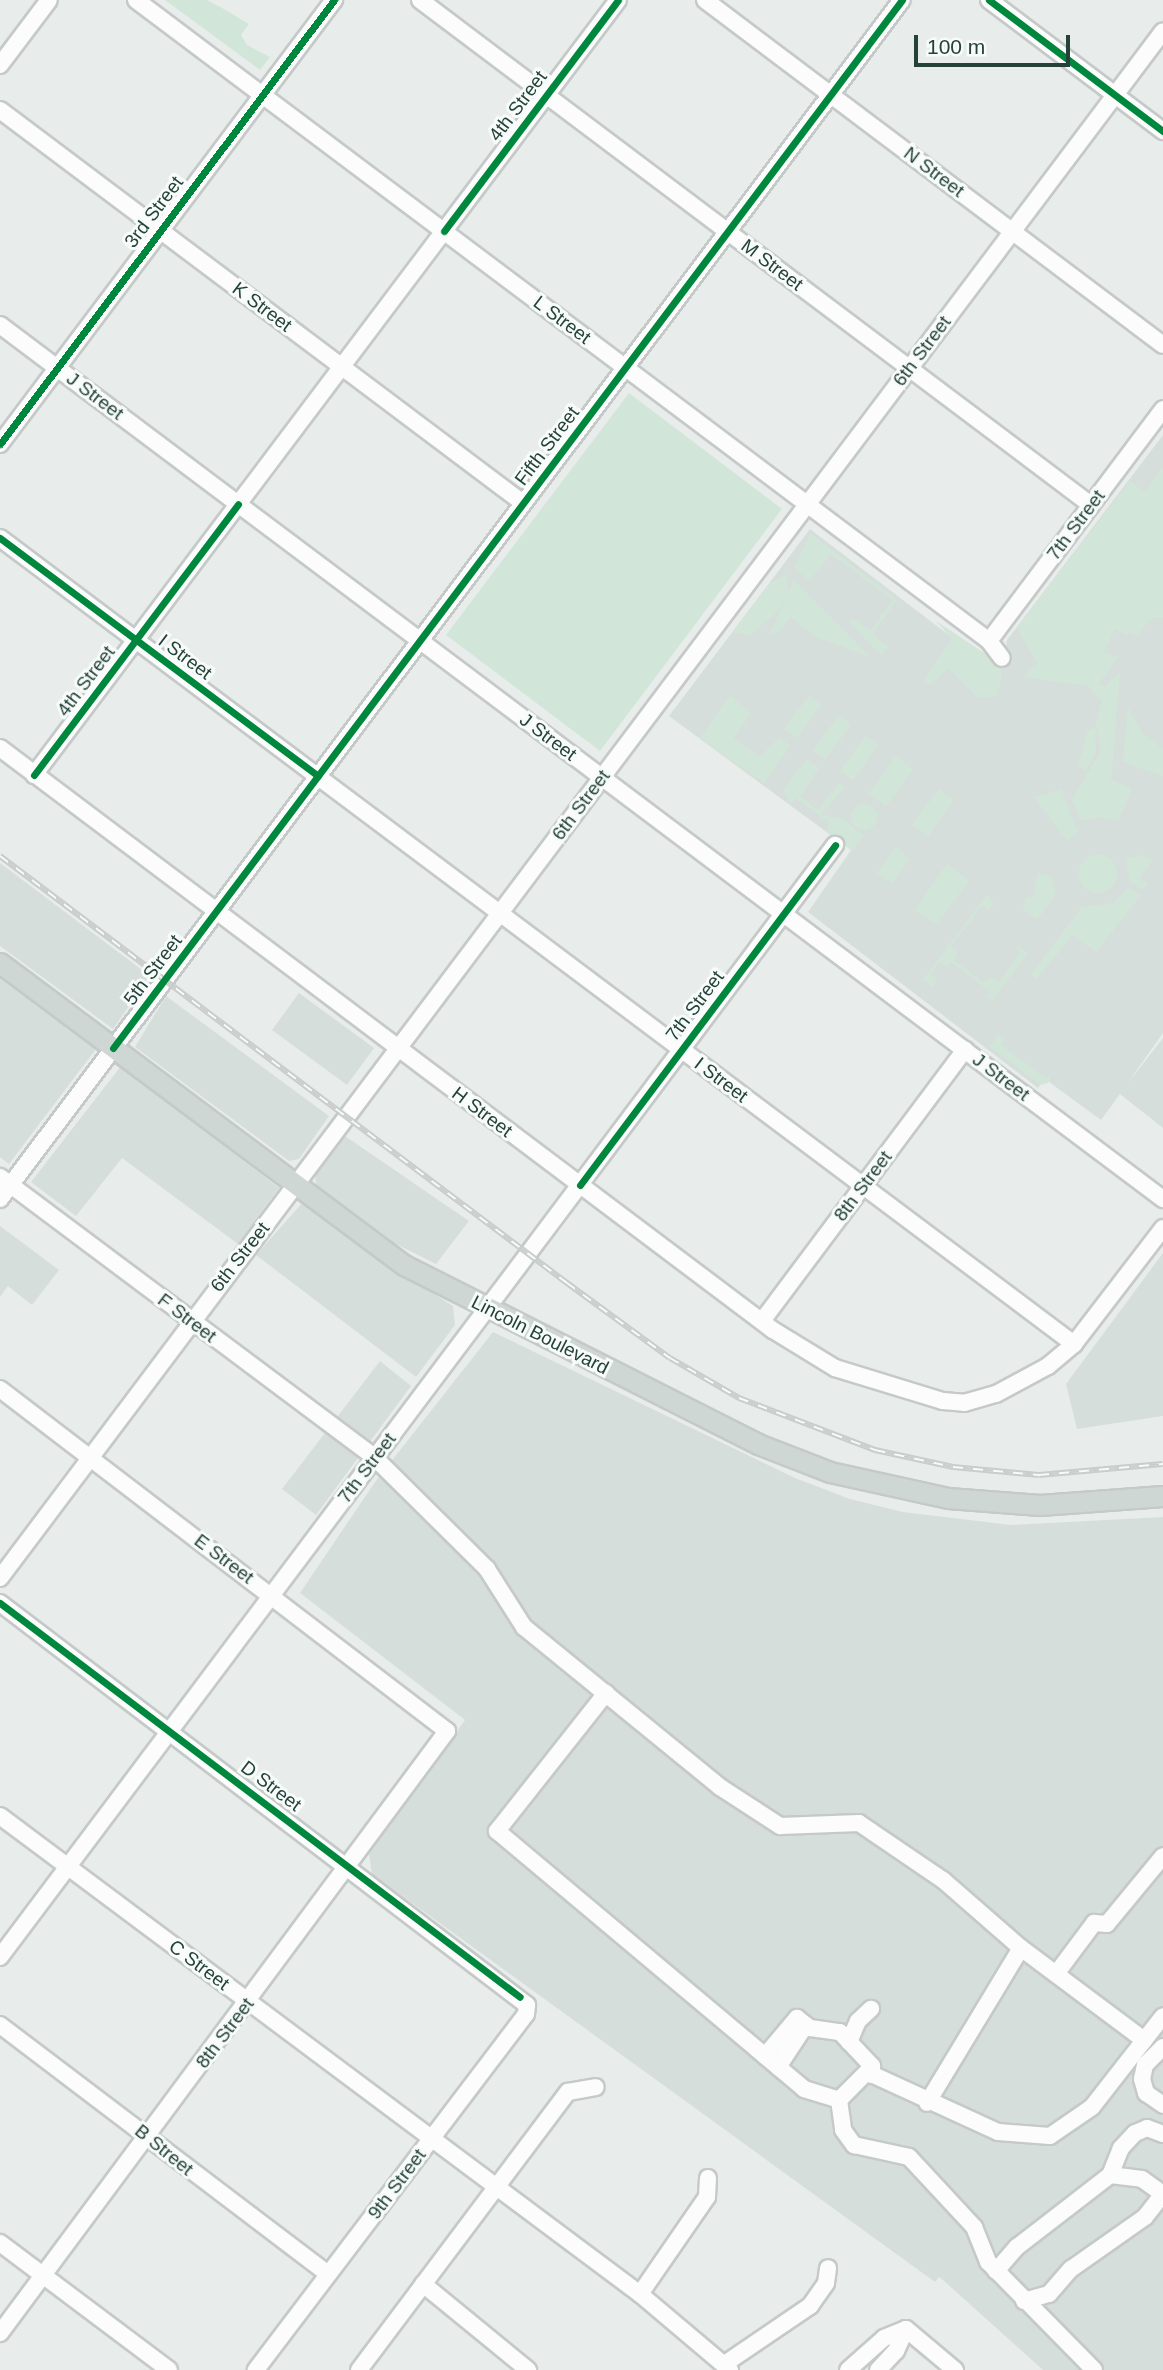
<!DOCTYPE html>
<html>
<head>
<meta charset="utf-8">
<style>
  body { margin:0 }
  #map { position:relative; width:1163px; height:2370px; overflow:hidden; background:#e8edeb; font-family:Arial,sans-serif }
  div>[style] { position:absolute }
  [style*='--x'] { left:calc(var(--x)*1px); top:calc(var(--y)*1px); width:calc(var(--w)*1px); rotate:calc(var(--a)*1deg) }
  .built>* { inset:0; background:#d6dedb }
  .green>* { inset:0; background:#d1e6d8 }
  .round { border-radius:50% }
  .roads { filter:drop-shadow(2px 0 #c5cac8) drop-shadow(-2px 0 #c5cac8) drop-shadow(0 2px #c5cac8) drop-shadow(0 -2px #c5cac8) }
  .minor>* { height:16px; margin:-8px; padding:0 8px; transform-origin:8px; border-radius:8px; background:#fcfcfc }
  .major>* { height:19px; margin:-9.5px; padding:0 9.5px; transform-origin:9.5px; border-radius:9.5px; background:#cfd7d5 }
  .rail>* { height:6px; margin-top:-3px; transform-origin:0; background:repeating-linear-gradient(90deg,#f7fbf9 0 10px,#c9cdcc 0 20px); box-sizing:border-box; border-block:2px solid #c9cdcc }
  .cycleway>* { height:7px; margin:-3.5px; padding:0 3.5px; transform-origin:3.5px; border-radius:3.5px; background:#00873e }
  span { translate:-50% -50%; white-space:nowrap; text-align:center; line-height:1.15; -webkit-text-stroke:6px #f7fbf9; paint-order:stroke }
  .street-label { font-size:19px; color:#24423a }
  .scale { position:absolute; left:914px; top:35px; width:156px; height:32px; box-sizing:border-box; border:4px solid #24423a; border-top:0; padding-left:9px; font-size:21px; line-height:24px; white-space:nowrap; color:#24423a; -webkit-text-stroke:5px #f7fbf9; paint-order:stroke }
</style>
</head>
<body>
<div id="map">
  <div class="built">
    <i style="clip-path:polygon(1163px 435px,1163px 1033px,1127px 1084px,1163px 1038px,1163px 1128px,1120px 1094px,1101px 1120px,1045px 1079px,1038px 1088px,808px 912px,851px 850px,669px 716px,810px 529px,992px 668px,1005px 654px,1007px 640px)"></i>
    <i style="clip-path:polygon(0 863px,150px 976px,113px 1029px,0 946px)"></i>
    <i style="clip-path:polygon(0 978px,96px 1049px,9px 1164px,0 1157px)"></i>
    <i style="clip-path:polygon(299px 993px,374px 1048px,347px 1085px,272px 1030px)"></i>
    <i style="clip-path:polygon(166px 996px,329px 1116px,299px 1159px,289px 1161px,135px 1047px)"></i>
    <i style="clip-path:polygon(121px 1066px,279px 1188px,238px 1244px,122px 1158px,76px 1216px,31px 1182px)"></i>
    <i style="clip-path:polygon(345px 1136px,469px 1221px,436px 1264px,394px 1243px,316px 1185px,315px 1176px)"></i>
    <i style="clip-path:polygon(303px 1202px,368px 1252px,453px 1306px,455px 1325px,416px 1377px,256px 1255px)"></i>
    <i style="clip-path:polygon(0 1226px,59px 1270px,32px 1305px,8px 1286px,0 1297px)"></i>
    <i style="clip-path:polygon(1163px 1253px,1163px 1416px,1077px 1429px,1066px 1384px)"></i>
    <i style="clip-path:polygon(493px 1332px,795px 1478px,850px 1499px,903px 1512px,1011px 1525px,1163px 1517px,1163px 2370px,1043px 2370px,944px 2281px,939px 2277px,935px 2282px,372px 1874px,369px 1854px,465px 1720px,300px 1593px,375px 1482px)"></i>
    <i style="clip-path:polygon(380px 1361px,411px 1386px,316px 1515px,282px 1489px)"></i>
  </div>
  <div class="green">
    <i style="clip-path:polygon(165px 0,207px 0,224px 9px,249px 24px,241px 35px,247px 45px,270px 57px,260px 70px)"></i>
    <i style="clip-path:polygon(629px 393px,782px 509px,600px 751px,446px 635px)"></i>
    <i style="clip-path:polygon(1163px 468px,1163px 618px,1152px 618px,1136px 636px,1131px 633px,1141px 619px,1128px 635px,1115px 629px,1104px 651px,1113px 657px,1120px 655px,1099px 683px,1104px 687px,1120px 672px,1111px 780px,1132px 788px,1118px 821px,1099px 817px,1081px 821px,1072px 800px,1101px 751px,1096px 722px,1102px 700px,1088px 686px,1024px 677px,1037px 662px,1017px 628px,1130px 481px,1144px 492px)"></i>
    <i style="clip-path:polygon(810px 533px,897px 600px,872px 634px,888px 647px,882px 655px,849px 622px,853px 618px,870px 631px,893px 600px,831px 554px,809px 581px,795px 567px)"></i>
    <i style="clip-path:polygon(787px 574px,788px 596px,775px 614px,749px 635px,732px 633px,768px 585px)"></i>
    <i style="clip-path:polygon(794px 580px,868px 655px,868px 656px,816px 637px,791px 617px,779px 632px,770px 634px)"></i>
    <i style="clip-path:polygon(936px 621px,998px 662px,1002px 676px,996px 696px,978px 698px,948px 668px,930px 685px,924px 680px,952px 639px)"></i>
    <i style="clip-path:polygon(730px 696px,751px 713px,733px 739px,760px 757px,779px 738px,790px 746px,764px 783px,700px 738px)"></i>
    <i style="clip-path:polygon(809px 696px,821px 705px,796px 738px,784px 729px)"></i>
    <i style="clip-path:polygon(1128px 708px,1143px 734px,1163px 749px,1163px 776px,1123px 762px)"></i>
    <i style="clip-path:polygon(839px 715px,851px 725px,825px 759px,813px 750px)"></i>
    <i style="clip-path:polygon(1095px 728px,1096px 753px,1086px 770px,1078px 767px,1088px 730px)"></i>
    <i style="clip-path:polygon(866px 736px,878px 745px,853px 780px,840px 771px)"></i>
    <i style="clip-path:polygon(896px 756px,913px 769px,886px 806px,869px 793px)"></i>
    <i style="clip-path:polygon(807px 759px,819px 768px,800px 796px,818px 810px,839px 783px,845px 787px,820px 815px,843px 819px,864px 836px,859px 843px,831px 821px,858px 843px,836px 873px,851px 850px,827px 832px,829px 819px,824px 819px,796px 798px,791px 804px,783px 790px)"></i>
    <i style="clip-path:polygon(939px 789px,953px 800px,928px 837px,912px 825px)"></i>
    <i style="clip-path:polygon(1061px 789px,1078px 832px,1067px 840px,1034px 797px)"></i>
    <i class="round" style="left:851px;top:804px;width:26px;height:26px"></i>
    <i style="clip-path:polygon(896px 847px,909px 859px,892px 884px,877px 873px)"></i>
    <i style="clip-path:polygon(1142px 855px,1153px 860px,1139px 878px,1148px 884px,1143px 890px,1130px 882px,1126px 859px)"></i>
    <i class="round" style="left:1079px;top:855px;width:38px;height:38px"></i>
    <i style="clip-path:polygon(947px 864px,969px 881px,936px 924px,915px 910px)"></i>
    <i style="clip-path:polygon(1038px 873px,1051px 876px,1056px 894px,1037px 919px,1023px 909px,1026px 897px,1033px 897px)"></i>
    <i style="clip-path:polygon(1128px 888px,1141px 895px,1096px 952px,1073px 935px,1036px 979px,1031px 975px,1082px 907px,1113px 903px)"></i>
    <i style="clip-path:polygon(987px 895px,994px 904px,988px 910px,982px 906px,950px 947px,957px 953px,954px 960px,984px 983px,990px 977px,999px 982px,1020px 953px,1017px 945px,1028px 954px,992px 1000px,987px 997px,990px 991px,951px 962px,947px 967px,939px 963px,930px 973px,937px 980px,933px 987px,923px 980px)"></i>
    <i style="clip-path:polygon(999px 1034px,1005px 1039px,1001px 1045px,1045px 1078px,1052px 1074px,1048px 1083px,1041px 1085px,990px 1047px)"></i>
  </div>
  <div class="roads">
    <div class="minor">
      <i style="--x:136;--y:0;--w:1067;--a:36.92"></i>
      <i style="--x:989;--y:641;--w:21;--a:53"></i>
      <i style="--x:420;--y:0;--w:840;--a:36.97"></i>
      <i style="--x:705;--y:0;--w:573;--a:36.99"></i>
      <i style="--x:989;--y:0;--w:218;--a:37"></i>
      <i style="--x:0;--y:65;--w:81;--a:-53"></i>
      <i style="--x:0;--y:110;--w:654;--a:36.92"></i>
      <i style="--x:0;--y:325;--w:1455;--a:36.93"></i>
      <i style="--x:0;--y:444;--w:556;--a:-53.05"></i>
      <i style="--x:0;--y:538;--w:1343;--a:36.89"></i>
      <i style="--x:989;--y:641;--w:290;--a:-53.1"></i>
      <i style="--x:0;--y:748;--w:968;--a:36.98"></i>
      <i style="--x:773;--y:1330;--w:73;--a:31.5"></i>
      <i style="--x:835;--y:1368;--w:113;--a:17"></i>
      <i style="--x:943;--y:1401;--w:21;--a:5"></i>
      <i style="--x:964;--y:1403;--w:33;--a:-16"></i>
      <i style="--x:996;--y:1394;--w:59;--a:-28.3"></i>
      <i style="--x:1048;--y:1366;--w:34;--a:-40"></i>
      <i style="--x:1074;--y:1344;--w:146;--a:-52.5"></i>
      <i style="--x:34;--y:775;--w:970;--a:-53"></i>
      <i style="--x:0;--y:1177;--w:469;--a:36.8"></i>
      <i style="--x:375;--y:1458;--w:158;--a:44.7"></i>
      <i style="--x:487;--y:1569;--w:69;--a:57.5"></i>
      <i style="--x:524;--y:1627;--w:253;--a:39.2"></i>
      <i style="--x:720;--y:1787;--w:72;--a:33"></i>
      <i style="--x:780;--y:1826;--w:79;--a:-2.2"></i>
      <i style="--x:859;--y:1823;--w:102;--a:34.2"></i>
      <i style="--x:943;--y:1880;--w:103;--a:41.1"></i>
      <i style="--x:1021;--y:1948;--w:181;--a:121.2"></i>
      <i style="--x:0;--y:1199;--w:1500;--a:-53.05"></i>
      <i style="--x:762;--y:1321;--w:339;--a:-53.2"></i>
      <i style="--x:0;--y:1389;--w:563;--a:37.42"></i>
      <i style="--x:447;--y:1731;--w:750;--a:126.59"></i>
      <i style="--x:0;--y:1578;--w:1935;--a:-53.06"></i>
      <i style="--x:0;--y:1603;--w:663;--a:37.34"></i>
      <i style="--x:527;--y:2005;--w:9;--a:96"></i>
      <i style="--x:526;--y:2014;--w:447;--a:127.2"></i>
      <i style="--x:606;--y:1693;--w:176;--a:128.3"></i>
      <i style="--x:497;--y:1831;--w:401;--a:40"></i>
      <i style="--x:804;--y:2089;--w:37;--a:17"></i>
      <i style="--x:839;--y:2100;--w:40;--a:-45"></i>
      <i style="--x:867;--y:2072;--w:144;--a:24.6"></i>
      <i style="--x:998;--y:2132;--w:52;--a:4.4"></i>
      <i style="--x:1050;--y:2136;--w:51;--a:-34.6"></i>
      <i style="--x:1092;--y:2107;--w:115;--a:-52"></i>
      <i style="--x:0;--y:1816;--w:799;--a:36.76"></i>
      <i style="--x:640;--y:2294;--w:118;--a:40.2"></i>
      <i style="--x:1021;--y:1948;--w:154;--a:36.8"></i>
      <i style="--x:0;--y:1957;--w:1391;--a:-53.1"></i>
      <i style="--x:1056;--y:1974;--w:64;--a:-53.3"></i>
      <i style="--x:1094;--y:1923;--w:13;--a:4"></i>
      <i style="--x:1107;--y:1924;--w:88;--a:-50.5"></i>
      <i style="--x:0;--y:2025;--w:412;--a:37.2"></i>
      <i style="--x:849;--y:2042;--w:23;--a:-67"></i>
      <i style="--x:858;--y:2021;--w:18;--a:-43"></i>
      <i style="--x:1163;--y:2047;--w:25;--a:135"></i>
      <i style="--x:1145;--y:2065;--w:14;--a:102"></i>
      <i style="--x:1142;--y:2079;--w:15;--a:74"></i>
      <i style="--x:1146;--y:2093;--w:21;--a:35"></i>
      <i style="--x:765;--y:2056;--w:50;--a:-49.9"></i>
      <i style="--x:797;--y:2018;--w:16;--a:38"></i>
      <i style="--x:810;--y:2028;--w:30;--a:8"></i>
      <i style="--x:840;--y:2032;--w:47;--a:46.7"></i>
      <i style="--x:872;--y:2066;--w:9;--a:90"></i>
      <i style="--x:778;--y:2067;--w:49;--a:-56.6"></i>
      <i style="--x:839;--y:2100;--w:30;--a:82"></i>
      <i style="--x:843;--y:2130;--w:19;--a:54"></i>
      <i style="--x:854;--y:2145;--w:56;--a:12.3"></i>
      <i style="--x:909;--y:2157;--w:96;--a:47.1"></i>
      <i style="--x:974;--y:2227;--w:38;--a:68"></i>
      <i style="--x:988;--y:2262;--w:151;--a:45.5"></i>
      <i style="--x:1163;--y:2134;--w:17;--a:-159"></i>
      <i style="--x:1147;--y:2128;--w:13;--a:157"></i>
      <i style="--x:1135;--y:2133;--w:21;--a:133"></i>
      <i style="--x:1121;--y:2148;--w:29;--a:112"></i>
      <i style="--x:1110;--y:2175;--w:32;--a:7"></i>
      <i style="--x:1142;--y:2179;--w:26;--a:36"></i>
      <i style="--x:0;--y:2243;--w:211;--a:36.9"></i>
      <i style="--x:996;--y:2271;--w:32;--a:-49"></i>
      <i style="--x:1017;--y:2247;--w:118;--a:-37.7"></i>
      <i style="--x:423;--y:2284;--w:136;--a:39.3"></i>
      <i style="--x:640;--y:2294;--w:118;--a:-55.4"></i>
      <i style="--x:707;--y:2197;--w:19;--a:-87"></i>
      <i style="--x:1024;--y:2301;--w:26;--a:-16"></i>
      <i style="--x:1049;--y:2294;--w:33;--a:-49"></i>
      <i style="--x:1071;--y:2269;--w:90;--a:-35.1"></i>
      <i style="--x:1145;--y:2217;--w:29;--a:-52"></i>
      <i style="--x:906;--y:2329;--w:64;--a:39.9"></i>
      <i style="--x:726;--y:2363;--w:102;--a:-34.2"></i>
      <i style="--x:810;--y:2306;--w:28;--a:-55"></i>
      <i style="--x:826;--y:2283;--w:15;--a:-82"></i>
      <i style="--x:359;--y:2370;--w:348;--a:-53.1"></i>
      <i style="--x:568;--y:2092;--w:28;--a:-10"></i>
      <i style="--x:848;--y:2370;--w:48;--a:-41.6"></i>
      <i style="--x:884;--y:2338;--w:24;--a:-22"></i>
      <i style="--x:878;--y:2370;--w:26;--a:-47"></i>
      <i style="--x:896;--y:2351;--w:24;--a:-66"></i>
    </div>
    <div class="major">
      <i style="--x:0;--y:963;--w:504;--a:36.78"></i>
      <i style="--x:404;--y:1265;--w:397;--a:26.8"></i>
      <i style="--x:758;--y:1444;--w:77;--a:21.3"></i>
      <i style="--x:830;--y:1472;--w:121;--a:12.4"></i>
      <i style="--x:948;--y:1498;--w:92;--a:4.4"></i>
      <i style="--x:1040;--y:1505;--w:123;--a:-4.2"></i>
    </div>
  </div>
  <div class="rail">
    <i style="--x:0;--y:856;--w:710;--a:36.98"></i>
    <i style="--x:567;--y:1283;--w:127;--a:36.1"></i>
    <i style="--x:670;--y:1358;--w:80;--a:30.1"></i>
    <i style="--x:739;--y:1398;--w:146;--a:20.9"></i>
    <i style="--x:875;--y:1450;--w:80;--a:12.3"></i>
    <i style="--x:953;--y:1467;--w:86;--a:5.3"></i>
    <i style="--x:1039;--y:1475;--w:124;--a:-5.1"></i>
  </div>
  <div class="cycleway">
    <i style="--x:989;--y:0;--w:218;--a:37"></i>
    <i style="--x:444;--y:231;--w:289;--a:-53"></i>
    <i style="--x:0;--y:444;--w:556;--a:-53.05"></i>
    <i style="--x:0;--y:538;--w:397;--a:36.8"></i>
    <i style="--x:34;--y:775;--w:339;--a:-53"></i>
    <i style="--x:113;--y:1048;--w:1312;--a:-53.03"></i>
    <i style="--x:580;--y:1185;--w:425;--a:-53.1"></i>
    <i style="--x:0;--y:1603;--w:652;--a:37.15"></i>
  </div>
  <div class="street-label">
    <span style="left:518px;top:106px;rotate:-53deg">4th Street</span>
    <span style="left:934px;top:172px;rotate:37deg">N Street</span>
    <span style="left:154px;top:212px;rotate:-53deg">3rd Street</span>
    <span style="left:772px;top:265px;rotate:37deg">M Street</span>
    <span style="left:262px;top:307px;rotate:37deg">K Street</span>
    <span style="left:562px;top:320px;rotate:37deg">L Street</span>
    <span style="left:922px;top:351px;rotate:-53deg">6th Street</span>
    <span style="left:95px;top:396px;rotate:37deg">J Street</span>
    <span style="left:547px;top:446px;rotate:-53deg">Fifth Street</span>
    <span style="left:1076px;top:525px;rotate:-53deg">7th Street</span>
    <span style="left:185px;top:657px;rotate:37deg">I Street</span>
    <span style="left:86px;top:681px;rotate:-53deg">4th Street</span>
    <span style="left:548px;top:737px;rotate:37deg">J Street</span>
    <span style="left:581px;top:805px;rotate:-53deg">6th Street</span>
    <span style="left:153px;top:970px;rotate:-53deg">5th Street</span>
    <span style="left:695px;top:1006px;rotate:-53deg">7th Street</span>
    <span style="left:1001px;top:1077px;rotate:37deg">J Street</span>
    <span style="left:721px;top:1080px;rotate:37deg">I Street</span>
    <span style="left:482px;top:1112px;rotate:37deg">H Street</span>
    <span style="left:863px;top:1186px;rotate:-53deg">8th Street</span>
    <span style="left:240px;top:1257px;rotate:-52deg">6th Street</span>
    <span style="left:187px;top:1318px;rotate:37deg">F Street</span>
    <span style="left:540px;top:1335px;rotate:27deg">Lincoln Boulevard</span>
    <span style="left:367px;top:1468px;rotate:-53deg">7th Street</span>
    <span style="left:224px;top:1559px;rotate:37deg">E Street</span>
    <span style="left:271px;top:1786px;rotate:37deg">D Street</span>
    <span style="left:199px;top:1965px;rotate:37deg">C Street</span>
    <span style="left:225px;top:2033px;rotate:-53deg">8th Street</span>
    <span style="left:164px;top:2150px;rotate:39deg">B Street</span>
    <span style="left:397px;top:2184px;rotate:-53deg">9th Street</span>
  </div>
  <div class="scale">100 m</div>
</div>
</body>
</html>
